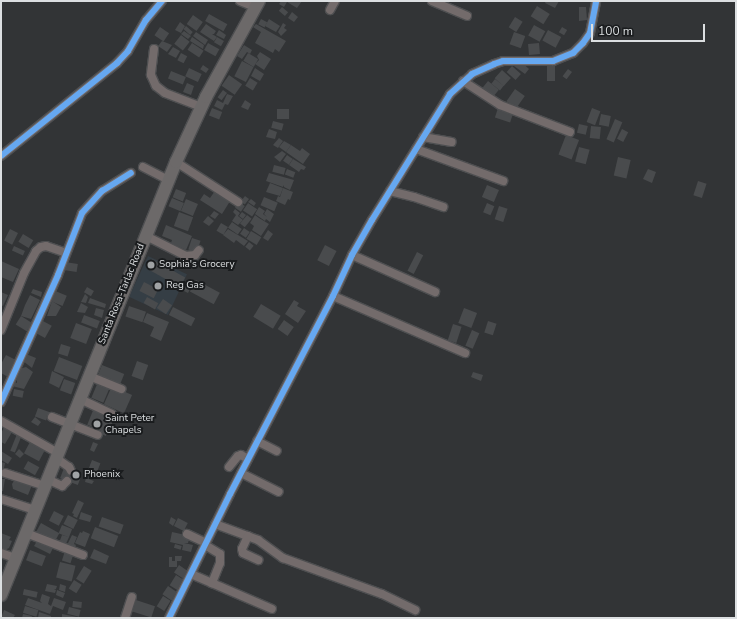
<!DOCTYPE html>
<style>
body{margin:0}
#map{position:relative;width:737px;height:619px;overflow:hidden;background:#323436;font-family:"Nunito Sans",sans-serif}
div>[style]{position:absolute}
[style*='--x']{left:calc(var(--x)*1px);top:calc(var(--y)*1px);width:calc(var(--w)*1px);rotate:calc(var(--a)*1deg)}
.built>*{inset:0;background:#353e45;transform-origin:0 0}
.building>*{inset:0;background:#494b4d;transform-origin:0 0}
.roads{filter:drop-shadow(1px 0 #4e4f51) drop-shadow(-1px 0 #4e4f51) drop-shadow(0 1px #4e4f51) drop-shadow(0 -1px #4e4f51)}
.minor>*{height:8px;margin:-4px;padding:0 4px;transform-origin:4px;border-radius:4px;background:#736b6b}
.highway>*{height:12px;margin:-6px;padding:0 6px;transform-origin:6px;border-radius:6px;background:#6c6969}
.cycleway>*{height:6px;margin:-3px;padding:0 3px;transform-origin:3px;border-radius:3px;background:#66a8f1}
.dots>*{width:11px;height:11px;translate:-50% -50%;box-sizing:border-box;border:2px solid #1a1c1e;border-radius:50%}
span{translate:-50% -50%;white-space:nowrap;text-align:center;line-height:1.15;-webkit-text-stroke:4px #1a1c1e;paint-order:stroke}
.poi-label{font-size:10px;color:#dcdfe1}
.left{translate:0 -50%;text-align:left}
.street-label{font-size:10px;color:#dcdfe1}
.frame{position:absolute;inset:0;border:2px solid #dcdfe1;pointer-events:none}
.scale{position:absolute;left:591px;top:24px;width:114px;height:18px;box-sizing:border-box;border:2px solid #dcdfe1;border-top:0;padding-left:5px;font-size:12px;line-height:14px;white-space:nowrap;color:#dcdfe1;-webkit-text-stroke:3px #1a1c1e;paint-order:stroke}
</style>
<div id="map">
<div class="built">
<div style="left:148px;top:256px;width:43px;height:45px;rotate:25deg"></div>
</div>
<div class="building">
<div style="clip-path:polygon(281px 1px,302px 1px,297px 8px,287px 2px,284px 7px,279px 4px)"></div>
<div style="clip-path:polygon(546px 1px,559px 1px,555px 8px,545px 3px)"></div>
<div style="left:537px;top:6px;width:15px;height:12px;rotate:32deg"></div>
<div style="left:282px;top:7px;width:8px;height:5px;rotate:40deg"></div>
<div style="clip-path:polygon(579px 7px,586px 7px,587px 20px,579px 21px)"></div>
<div style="clip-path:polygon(292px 12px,298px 17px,294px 22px,288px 18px)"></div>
<div style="left:209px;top:14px;width:21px;height:8px;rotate:29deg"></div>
<div style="left:193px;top:15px;width:12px;height:11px;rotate:35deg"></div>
<div style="left:515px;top:17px;width:9px;height:12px;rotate:32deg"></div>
<div style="left:261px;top:19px;width:7px;height:6px;rotate:27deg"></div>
<div style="clip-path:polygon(269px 19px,280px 26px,276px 32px,265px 26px)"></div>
<div style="clip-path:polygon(180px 22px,185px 26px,181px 33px,175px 30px)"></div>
<div style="clip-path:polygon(283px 23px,286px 25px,284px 28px,287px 30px,281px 36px,278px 32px)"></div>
<div style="clip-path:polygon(206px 24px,216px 31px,214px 34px,212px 34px,217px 37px,214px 41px,200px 32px)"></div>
<div style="clip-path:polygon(256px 24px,286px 41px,279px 52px,275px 49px,273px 53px,255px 43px,261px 32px,253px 27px)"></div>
<div style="left:534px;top:25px;width:13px;height:12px;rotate:29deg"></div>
<div style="left:186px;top:26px;width:9px;height:4px;rotate:41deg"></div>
<div style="left:160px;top:27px;width:11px;height:10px;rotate:34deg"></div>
<div style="left:562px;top:27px;width:6px;height:6px;rotate:31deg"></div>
<div style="clip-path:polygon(219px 30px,226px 35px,224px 39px,216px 35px)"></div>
<div style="left:548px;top:30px;width:15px;height:12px;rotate:28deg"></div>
<div style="clip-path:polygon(184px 31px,191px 36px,188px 39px,181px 34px)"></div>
<div style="clip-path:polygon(196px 32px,208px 40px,205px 45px,193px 36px)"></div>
<div style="left:514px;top:32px;width:12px;height:13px;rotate:20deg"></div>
<div style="left:181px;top:35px;width:11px;height:11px;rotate:38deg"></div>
<div style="clip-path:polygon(192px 37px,204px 45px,203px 49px,190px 41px)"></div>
<div style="left:217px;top:37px;width:8px;height:6px;rotate:30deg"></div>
<div style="clip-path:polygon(162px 41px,172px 45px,167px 52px,158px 46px)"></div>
<div style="left:192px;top:43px;width:14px;height:8px;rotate:34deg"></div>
<div style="left:208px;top:43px;width:13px;height:8px;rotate:29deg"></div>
<div style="left:539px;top:43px;width:11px;height:11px;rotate:85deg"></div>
<div style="clip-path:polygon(244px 45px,252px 50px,250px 54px,247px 52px,242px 59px,237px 56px)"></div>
<div style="clip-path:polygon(173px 47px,180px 51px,176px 58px,168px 54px)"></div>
<div style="clip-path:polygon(260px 52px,271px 59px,264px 70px,255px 64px,259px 60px,257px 56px)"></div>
<div style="left:181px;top:53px;width:7px;height:8px;rotate:27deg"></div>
<div style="left:248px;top:53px;width:12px;height:9px;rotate:31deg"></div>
<div style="clip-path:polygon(519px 60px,529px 69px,525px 74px,514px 66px)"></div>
<div style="left:242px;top:61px;width:13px;height:17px;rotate:27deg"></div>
<div style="left:203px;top:65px;width:7px;height:5px;rotate:34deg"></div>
<div style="left:512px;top:66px;width:12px;height:8px;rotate:42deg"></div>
<div style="left:547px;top:66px;width:8px;height:15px"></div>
<div style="left:189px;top:68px;width:14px;height:9px;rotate:25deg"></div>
<div style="clip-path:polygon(255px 68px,264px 74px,260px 81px,251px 76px)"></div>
<div style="left:568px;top:69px;width:5px;height:9px;rotate:37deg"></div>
<div style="left:502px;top:70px;width:12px;height:11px;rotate:42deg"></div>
<div style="left:171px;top:71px;width:16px;height:8px;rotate:22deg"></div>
<div style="left:229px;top:75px;width:16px;height:13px;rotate:35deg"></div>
<div style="left:250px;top:78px;width:9px;height:9px;rotate:32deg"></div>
<div style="left:495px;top:79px;width:11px;height:6px;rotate:38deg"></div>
<div style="left:488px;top:81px;width:14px;height:11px;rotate:39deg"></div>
<div style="clip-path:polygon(187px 83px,194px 86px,191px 95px,183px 92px)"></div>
<div style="left:515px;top:89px;width:12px;height:15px;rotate:35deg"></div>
<div style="left:223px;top:90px;width:5px;height:9px;rotate:37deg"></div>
<div style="clip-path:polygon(227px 94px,233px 96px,228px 105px,225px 104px,222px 110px,214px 106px,217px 100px,223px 103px)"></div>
<div style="clip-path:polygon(245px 100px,251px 104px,248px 110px,241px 107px)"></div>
<div style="left:212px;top:108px;width:11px;height:8px;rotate:22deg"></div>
<div style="left:498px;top:108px;width:16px;height:10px;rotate:18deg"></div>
<div style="left:592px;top:108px;width:9px;height:15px;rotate:21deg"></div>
<div style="left:277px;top:109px;width:12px;height:10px"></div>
<div style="left:601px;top:114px;width:10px;height:11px;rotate:11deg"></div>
<div style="left:615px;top:119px;width:8px;height:22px;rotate:23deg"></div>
<div style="left:273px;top:121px;width:11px;height:7px;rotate:15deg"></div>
<div style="left:579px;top:124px;width:9px;height:9px;rotate:13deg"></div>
<div style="left:591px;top:126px;width:10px;height:12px;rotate:6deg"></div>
<div style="clip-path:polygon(269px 129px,277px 132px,275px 139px,266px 137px)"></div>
<div style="left:622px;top:129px;width:7px;height:11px;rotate:27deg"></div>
<div style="left:566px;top:135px;width:14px;height:21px;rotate:21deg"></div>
<div style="clip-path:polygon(279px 138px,283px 141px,278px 148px,273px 145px)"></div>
<div style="clip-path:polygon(284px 141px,291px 145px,286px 152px,279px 147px)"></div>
<div style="clip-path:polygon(291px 145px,300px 151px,302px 148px,310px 154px,303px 164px,286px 152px)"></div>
<div style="left:579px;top:147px;width:11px;height:15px;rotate:15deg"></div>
<div style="clip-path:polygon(282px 151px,286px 154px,280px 162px,274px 157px)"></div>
<div style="left:287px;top:155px;width:7px;height:7px;rotate:34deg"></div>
<div style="left:618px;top:157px;width:13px;height:19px;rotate:13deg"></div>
<div style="clip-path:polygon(293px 159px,306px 167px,304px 170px,301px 169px,299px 172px,289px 165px)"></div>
<div style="left:274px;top:165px;width:12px;height:7px;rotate:14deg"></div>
<div style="left:287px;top:169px;width:9px;height:6px;rotate:21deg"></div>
<div style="clip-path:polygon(648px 169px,656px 172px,652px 183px,643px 179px)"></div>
<div style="clip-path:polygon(269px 173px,294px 180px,290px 190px,284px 187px,284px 185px,283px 187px,266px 181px)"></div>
<div style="left:698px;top:181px;width:9px;height:15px;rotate:18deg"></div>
<div style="clip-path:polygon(270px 183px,283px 188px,280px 196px,266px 192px)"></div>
<div style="left:487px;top:185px;width:13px;height:13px;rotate:23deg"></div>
<div style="clip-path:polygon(217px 188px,232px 198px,222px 214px,200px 200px,204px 194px,210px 198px)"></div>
<div style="clip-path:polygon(283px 188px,293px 192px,290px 200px,288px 199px,285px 205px,276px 201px,278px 196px,280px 197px)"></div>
<div style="left:176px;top:189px;width:11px;height:9px;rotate:22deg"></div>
<div style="left:245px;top:196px;width:5px;height:7px;rotate:37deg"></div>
<div style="left:264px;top:197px;width:15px;height:9px;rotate:23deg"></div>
<div style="left:172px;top:198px;width:13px;height:9px;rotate:23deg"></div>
<div style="left:186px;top:199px;width:13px;height:13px;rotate:23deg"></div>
<div style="clip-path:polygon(251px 199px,256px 203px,254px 206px,248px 202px)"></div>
<div style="left:239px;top:202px;width:7px;height:7px;rotate:34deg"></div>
<div style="left:248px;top:203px;width:11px;height:9px;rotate:34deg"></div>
<div style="left:487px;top:203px;width:8px;height:10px;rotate:23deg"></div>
<div style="left:499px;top:206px;width:9px;height:14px;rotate:18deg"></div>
<div style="clip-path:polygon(259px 207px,265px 211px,263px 214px,267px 217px,264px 214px,267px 209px,274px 214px,270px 222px,266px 219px,265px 221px,255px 214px)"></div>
<div style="clip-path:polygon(235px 209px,240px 213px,238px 216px,243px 220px,238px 225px,232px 221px,236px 215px,233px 212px)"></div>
<div style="clip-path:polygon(214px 211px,219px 214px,215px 219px,210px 216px)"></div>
<div style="left:179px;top:212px;width:15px;height:15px;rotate:20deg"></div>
<div style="left:242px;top:212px;width:5px;height:5px;rotate:37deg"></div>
<div style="left:247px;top:215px;width:6px;height:11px;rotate:39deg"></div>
<div style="clip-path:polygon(255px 215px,259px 218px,256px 222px,259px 218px,269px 224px,261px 236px,252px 230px,254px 226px,250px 223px)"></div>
<div style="clip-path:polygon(208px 216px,214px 221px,209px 226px,203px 222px)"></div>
<div style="left:232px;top:222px;width:12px;height:7px;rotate:35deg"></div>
<div style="left:221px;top:223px;width:8px;height:9px;rotate:30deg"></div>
<div style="clip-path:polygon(166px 225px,192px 236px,186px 250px,171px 243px,172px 240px,162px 236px)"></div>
<div style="left:244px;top:228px;width:7px;height:7px;rotate:34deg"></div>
<div style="left:10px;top:229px;width:9px;height:13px;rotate:27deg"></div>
<div style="clip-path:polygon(228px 229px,248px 241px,244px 246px,236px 240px,234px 243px,223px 235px)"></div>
<div style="clip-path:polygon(268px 230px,273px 234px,268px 241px,263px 238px)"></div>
<div style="left:251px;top:231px;width:12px;height:9px;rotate:31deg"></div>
<div style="left:23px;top:234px;width:12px;height:9px;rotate:31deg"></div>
<div style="left:192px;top:238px;width:9px;height:12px;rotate:18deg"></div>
<div style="left:249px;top:242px;width:6px;height:6px;rotate:39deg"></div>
<div style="left:325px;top:245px;width:13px;height:17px;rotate:27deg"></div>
<div style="left:14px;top:246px;width:12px;height:5px;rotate:24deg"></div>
<div style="left:417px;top:252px;width:7px;height:21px;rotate:27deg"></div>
<div style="left:152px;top:259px;width:38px;height:11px;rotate:29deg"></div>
<div style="clip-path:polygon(1px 261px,19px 269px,13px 282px,1px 277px)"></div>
<div style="left:65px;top:262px;width:13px;height:8px;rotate:9deg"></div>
<div style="left:196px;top:280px;width:27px;height:13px;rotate:28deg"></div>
<div style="left:144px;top:282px;width:16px;height:10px;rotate:27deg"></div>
<div style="clip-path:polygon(183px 284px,191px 287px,188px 293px,180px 289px)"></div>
<div style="left:87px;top:287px;width:8px;height:6px;rotate:30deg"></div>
<div style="clip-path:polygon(33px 289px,42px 292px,41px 297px,31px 293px)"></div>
<div style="left:53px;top:290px;width:15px;height:11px;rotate:23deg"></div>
<div style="clip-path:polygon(1px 292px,8px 295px,3px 306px,1px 305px)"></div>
<div style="clip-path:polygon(85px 294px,88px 297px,86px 303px,81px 302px)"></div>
<div style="clip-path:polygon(30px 295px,40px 300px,31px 319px,21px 316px,25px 305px,30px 307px,25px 305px)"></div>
<div style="left:147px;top:297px;width:13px;height:7px;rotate:29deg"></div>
<div style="clip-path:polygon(90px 298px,106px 304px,105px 308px,88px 303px)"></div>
<div style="left:163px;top:299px;width:11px;height:11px;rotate:34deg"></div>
<div style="clip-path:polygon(294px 300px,299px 303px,297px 306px,306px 311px,298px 323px,285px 314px)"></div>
<div style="clip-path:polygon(52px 301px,61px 307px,56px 316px,47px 316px)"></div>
<div style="clip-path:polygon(81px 303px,88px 307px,85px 313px,77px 312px)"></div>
<div style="left:261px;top:304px;width:23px;height:15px;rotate:31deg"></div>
<div style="left:129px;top:306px;width:18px;height:11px;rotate:19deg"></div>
<div style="left:173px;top:307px;width:25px;height:9px;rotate:27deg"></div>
<div style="clip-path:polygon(96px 308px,104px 310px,102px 318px,94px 315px)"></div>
<div style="left:464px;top:308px;width:14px;height:16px;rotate:21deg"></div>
<div style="clip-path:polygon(147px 313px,169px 322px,161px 341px,150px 336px,154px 327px,143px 322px)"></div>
<div style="left:84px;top:315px;width:17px;height:8px;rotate:21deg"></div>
<div style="left:21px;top:316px;width:13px;height:10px;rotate:32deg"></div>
<div style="left:284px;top:320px;width:12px;height:11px;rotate:35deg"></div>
<div style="left:43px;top:321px;width:10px;height:14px;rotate:29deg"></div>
<div style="left:488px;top:321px;width:9px;height:12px;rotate:18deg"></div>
<div style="left:76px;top:323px;width:17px;height:16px;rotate:21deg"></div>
<div style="left:453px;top:324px;width:9px;height:17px;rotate:18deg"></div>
<div style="left:472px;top:330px;width:8px;height:17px;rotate:23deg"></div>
<div style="left:61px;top:344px;width:10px;height:10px;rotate:17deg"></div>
<div style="clip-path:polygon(26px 354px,36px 358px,32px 368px,23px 361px)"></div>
<div style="clip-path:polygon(6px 355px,16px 360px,8px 377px,1px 373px,1px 364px)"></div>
<div style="left:59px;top:357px;width:25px;height:15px;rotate:21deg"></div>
<div style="left:137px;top:361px;width:12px;height:16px;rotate:20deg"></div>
<div style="left:102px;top:365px;width:24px;height:13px;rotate:22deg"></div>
<div style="clip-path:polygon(26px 367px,33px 372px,24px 389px,12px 386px,14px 382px,17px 383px,17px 379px,15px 378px,19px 369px)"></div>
<div style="clip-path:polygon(52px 371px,64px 377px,59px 388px,49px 383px)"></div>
<div style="clip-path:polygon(473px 372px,483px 375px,481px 381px,471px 377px)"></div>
<div style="left:64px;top:379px;width:12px;height:12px;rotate:20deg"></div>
<div style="left:98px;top:382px;width:13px;height:17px;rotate:23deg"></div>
<div style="left:112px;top:386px;width:22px;height:20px;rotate:24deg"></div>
<div style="left:14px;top:389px;width:10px;height:7px;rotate:11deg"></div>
<div style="left:38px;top:408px;width:12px;height:9px;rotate:20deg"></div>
<div style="left:94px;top:408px;width:16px;height:18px;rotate:22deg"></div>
<div style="left:109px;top:414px;width:7px;height:21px;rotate:27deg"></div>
<div style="clip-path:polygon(35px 417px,41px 422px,38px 426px,31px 422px)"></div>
<div style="clip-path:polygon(4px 428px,12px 432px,5px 444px,1px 442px,1px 433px)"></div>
<div style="left:17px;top:434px;width:5px;height:18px;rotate:22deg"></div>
<div style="left:31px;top:440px;width:17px;height:15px;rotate:28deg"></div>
<div style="clip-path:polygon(93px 442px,98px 444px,94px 452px,90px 450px)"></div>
<div style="clip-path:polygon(19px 449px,24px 454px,20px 458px,15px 454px)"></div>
<div style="clip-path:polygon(1px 451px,12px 458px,8px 464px,1px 460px)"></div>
<div style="left:92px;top:460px;width:9px;height:15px;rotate:21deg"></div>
<div style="left:28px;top:461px;width:13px;height:9px;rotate:29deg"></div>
<div style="clip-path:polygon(1px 462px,5px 463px,2px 478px,1px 478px)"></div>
<div style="left:64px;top:468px;width:19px;height:11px;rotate:21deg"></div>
<div style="clip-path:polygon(86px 478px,94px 481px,92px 484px,85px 482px)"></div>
<div style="clip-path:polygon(1px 479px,5px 479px,3px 491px,1px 491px)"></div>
<div style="clip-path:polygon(15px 479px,32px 485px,28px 495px,13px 489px,12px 484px)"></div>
<div style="clip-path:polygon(78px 500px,84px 503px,77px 518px,73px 516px,74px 514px,72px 513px)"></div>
<div style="left:54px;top:511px;width:11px;height:11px;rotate:27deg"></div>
<div style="clip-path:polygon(81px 512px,92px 516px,90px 522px,79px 519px)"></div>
<div style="left:68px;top:515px;width:11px;height:10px;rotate:27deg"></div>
<div style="left:102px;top:517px;width:23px;height:10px;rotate:20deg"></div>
<div style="clip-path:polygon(171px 517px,176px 520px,173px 526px,169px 523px)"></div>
<div style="left:178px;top:518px;width:11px;height:9px;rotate:27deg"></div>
<div style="left:41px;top:523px;width:21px;height:10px;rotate:29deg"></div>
<div style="left:62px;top:525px;width:11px;height:9px;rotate:22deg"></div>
<div style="left:95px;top:527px;width:25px;height:12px;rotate:21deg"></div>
<div style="clip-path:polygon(83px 531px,90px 534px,85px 547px,77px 544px,78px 541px,77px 544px,75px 543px,80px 532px,82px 533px)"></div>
<div style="clip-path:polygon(172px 532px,190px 536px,188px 543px,184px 543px,193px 545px,191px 552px,182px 550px,183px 545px,170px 542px)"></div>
<div style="clip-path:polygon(1px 533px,11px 537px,9px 540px,12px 541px,9px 548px,5px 550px,1px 548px)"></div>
<div style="clip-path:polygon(62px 535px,69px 537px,65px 546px,59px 543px)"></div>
<div style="clip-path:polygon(72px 535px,77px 537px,74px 544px,76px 545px,74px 549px,67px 545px)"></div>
<div style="clip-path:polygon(37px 541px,53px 548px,50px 554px,34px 546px)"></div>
<div style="left:175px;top:544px;width:7px;height:4px;rotate:16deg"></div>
<div style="clip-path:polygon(94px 549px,109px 556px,106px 564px,90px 558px)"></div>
<div style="left:30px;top:550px;width:17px;height:11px;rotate:21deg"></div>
<div style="left:65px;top:551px;width:9px;height:10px;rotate:18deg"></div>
<div style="clip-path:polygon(175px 556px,182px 556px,181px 561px,177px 561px,177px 567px,169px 567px,169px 557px,172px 557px,172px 561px,175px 561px)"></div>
<div style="left:60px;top:562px;width:16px;height:16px;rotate:14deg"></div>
<div style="left:179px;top:565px;width:11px;height:9px;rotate:34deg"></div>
<div style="left:84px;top:566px;width:9px;height:15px;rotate:32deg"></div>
<div style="left:176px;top:575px;width:9px;height:12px;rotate:32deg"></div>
<div style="left:74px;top:580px;width:9px;height:10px;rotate:32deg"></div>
<div style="clip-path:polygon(47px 584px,57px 586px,56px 589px,54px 589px,56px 590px,55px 593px,45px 591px)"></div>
<div style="clip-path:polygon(60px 584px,66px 586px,65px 592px,59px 590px)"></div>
<div style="left:168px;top:586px;width:11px;height:10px;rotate:34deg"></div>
<div style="left:24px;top:589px;width:14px;height:6px;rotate:12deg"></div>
<div style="clip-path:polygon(57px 590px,65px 593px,63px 598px,56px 595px)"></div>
<div style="clip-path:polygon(42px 594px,50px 597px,48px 604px,51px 606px,54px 598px,66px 602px,63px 610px,53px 606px,50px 614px,25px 605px,28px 598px,42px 603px,40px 601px)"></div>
<div style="left:163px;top:596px;width:9px;height:12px;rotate:32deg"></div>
<div style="left:136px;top:600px;width:20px;height:12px;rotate:18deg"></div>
<div style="left:73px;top:601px;width:9px;height:6px;rotate:6deg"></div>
<div style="left:25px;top:606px;width:14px;height:7px;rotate:17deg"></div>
<div style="left:69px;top:607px;width:12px;height:7px;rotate:14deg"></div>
<div style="clip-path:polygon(4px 610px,15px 615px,13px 618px,1px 618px)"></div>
<div style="clip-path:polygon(39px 612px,51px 616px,51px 618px,38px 618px)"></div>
<div style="clip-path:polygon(23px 614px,32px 616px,31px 618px,22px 618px)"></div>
<div style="clip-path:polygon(62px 614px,77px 617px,77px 618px,62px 618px)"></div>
</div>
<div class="roads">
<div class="minor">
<div style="--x:240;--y:1;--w:16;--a:22"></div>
<div style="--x:432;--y:1;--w:38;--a:23"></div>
<div style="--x:330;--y:10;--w:10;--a:-61"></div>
<div style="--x:154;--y:49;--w:26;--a:97"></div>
<div style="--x:151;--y:75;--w:12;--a:66"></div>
<div style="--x:156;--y:86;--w:11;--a:38"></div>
<div style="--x:165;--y:93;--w:39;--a:21"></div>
<div style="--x:463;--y:81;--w:44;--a:33"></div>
<div style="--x:500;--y:105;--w:75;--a:21.1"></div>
<div style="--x:423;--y:137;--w:29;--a:10"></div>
<div style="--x:416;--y:149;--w:93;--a:20.2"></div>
<div style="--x:1;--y:156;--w:149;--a:-38.7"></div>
<div style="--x:117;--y:63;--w:16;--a:-47"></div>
<div style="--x:128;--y:51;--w:36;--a:-60"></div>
<div style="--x:146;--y:20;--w:25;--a:-50"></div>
<div style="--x:176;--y:162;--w:74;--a:32.8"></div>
<div style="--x:143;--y:167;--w:28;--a:27"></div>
<div style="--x:390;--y:191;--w:25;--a:14"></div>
<div style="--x:414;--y:197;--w:31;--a:19"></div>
<div style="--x:146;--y:236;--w:45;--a:26.6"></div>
<div style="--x:186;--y:256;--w:9;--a:-6"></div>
<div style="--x:195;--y:255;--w:6;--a:-51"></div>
<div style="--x:352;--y:255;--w:91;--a:24"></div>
<div style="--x:333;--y:296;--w:144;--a:23.4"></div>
<div style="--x:1;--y:330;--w:61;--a:-68"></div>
<div style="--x:24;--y:273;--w:25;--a:-61"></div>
<div style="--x:36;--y:251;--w:6;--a:-39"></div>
<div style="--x:41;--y:247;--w:5;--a:-11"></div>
<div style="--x:46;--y:246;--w:21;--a:19"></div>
<div style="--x:89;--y:376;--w:35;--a:22"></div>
<div style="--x:80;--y:399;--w:35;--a:25"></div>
<div style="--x:1;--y:402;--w:139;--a:-65.8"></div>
<div style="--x:58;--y:275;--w:66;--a:-68.8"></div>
<div style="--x:82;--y:213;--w:30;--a:-48"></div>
<div style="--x:102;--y:191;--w:34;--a:-32"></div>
<div style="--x:52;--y:417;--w:49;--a:21.4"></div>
<div style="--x:1;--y:421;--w:65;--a:29.3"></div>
<div style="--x:257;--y:441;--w:22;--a:27"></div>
<div style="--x:56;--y:458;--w:16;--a:35"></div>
<div style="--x:69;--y:467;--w:4;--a:63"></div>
<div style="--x:229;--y:467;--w:14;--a:-51"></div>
<div style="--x:238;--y:456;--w:3;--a:-18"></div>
<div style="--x:241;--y:455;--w:8;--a:30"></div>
<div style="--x:5;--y:473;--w:42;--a:18"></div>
<div style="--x:241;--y:473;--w:42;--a:26.6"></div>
<div style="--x:47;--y:479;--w:17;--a:25"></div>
<div style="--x:62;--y:486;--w:7;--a:-45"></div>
<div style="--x:1;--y:499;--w:36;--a:18"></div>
<div style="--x:215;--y:524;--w:46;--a:20.4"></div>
<div style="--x:258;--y:540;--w:31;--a:36"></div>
<div style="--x:283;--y:558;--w:105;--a:20"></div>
<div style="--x:382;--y:594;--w:37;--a:26"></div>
<div style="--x:26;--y:533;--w:61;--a:21.1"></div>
<div style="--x:187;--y:534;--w:21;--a:25"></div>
<div style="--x:248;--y:536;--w:14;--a:115"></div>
<div style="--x:242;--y:549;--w:4;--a:76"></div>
<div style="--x:243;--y:553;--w:17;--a:25"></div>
<div style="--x:205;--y:545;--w:17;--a:31"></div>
<div style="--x:220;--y:554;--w:9;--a:90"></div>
<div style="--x:220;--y:563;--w:22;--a:112"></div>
<div style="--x:1;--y:553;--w:15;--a:20"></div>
<div style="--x:191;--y:574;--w:88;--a:23.4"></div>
<div style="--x:125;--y:618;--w:22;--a:-72"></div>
<div style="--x:169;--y:618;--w:138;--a:-63.8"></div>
<div style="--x:230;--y:494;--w:223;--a:-62.5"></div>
<div style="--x:333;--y:296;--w:45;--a:-65.1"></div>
<div style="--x:352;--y:255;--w:40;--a:-60.3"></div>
<div style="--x:372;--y:220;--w:148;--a:-58.2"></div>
<div style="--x:450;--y:94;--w:30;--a:-42"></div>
<div style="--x:472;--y:74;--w:24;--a:-24"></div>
<div style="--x:494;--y:64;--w:9;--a:-18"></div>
<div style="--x:503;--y:61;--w:50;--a:0"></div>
<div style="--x:553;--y:61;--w:22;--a:-22"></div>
<div style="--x:573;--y:53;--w:14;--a:-45"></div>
<div style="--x:583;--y:43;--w:12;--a:-55"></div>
<div style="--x:590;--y:33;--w:33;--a:-79"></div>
</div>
<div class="highway">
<div style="--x:1;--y:595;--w:467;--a:-68"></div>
<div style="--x:176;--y:162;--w:72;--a:-65.2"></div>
<div style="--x:206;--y:97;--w:110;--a:-61.1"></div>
</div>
</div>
<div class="cycleway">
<div style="--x:1;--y:156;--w:149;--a:-38.7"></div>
<div style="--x:117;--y:63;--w:16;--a:-47"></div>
<div style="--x:128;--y:51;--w:36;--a:-60"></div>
<div style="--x:146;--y:20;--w:25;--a:-50"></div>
<div style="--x:1;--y:402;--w:139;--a:-65.8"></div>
<div style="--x:58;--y:275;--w:66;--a:-68.8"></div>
<div style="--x:82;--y:213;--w:30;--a:-48"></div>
<div style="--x:102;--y:191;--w:34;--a:-32"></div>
<div style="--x:169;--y:618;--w:138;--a:-63.8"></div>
<div style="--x:230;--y:494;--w:223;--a:-62.5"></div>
<div style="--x:333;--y:296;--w:45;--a:-65.1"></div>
<div style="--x:352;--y:255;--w:40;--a:-60.3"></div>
<div style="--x:372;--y:220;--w:148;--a:-58.2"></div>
<div style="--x:450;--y:94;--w:30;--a:-42"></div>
<div style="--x:472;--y:74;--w:24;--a:-24"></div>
<div style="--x:494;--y:64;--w:9;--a:-18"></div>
<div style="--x:503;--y:61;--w:50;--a:0"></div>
<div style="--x:553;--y:61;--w:22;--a:-22"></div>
<div style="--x:573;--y:53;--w:14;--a:-45"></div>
<div style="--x:583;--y:43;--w:12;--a:-55"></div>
<div style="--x:590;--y:33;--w:33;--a:-79"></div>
</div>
<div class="dots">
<div style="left:151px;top:265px;background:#a0a3a5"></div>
<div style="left:158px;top:286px;background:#a0a3a5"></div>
<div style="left:97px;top:424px;background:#a0a3a5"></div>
<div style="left:76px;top:475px;background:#a0a3a5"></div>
</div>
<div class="poi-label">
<span class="left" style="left:159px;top:265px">Sophia's Grocery</span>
<span class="left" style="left:166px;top:286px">Reg Gas</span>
<span class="left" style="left:105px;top:424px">Saint Peter<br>Chapels</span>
<span class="left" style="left:84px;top:475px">Phoenix</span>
</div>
<div class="street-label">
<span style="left:122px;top:294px;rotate:-68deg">Santa Rosa-Tarlac Road</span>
</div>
<div class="frame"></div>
<div class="scale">100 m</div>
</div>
